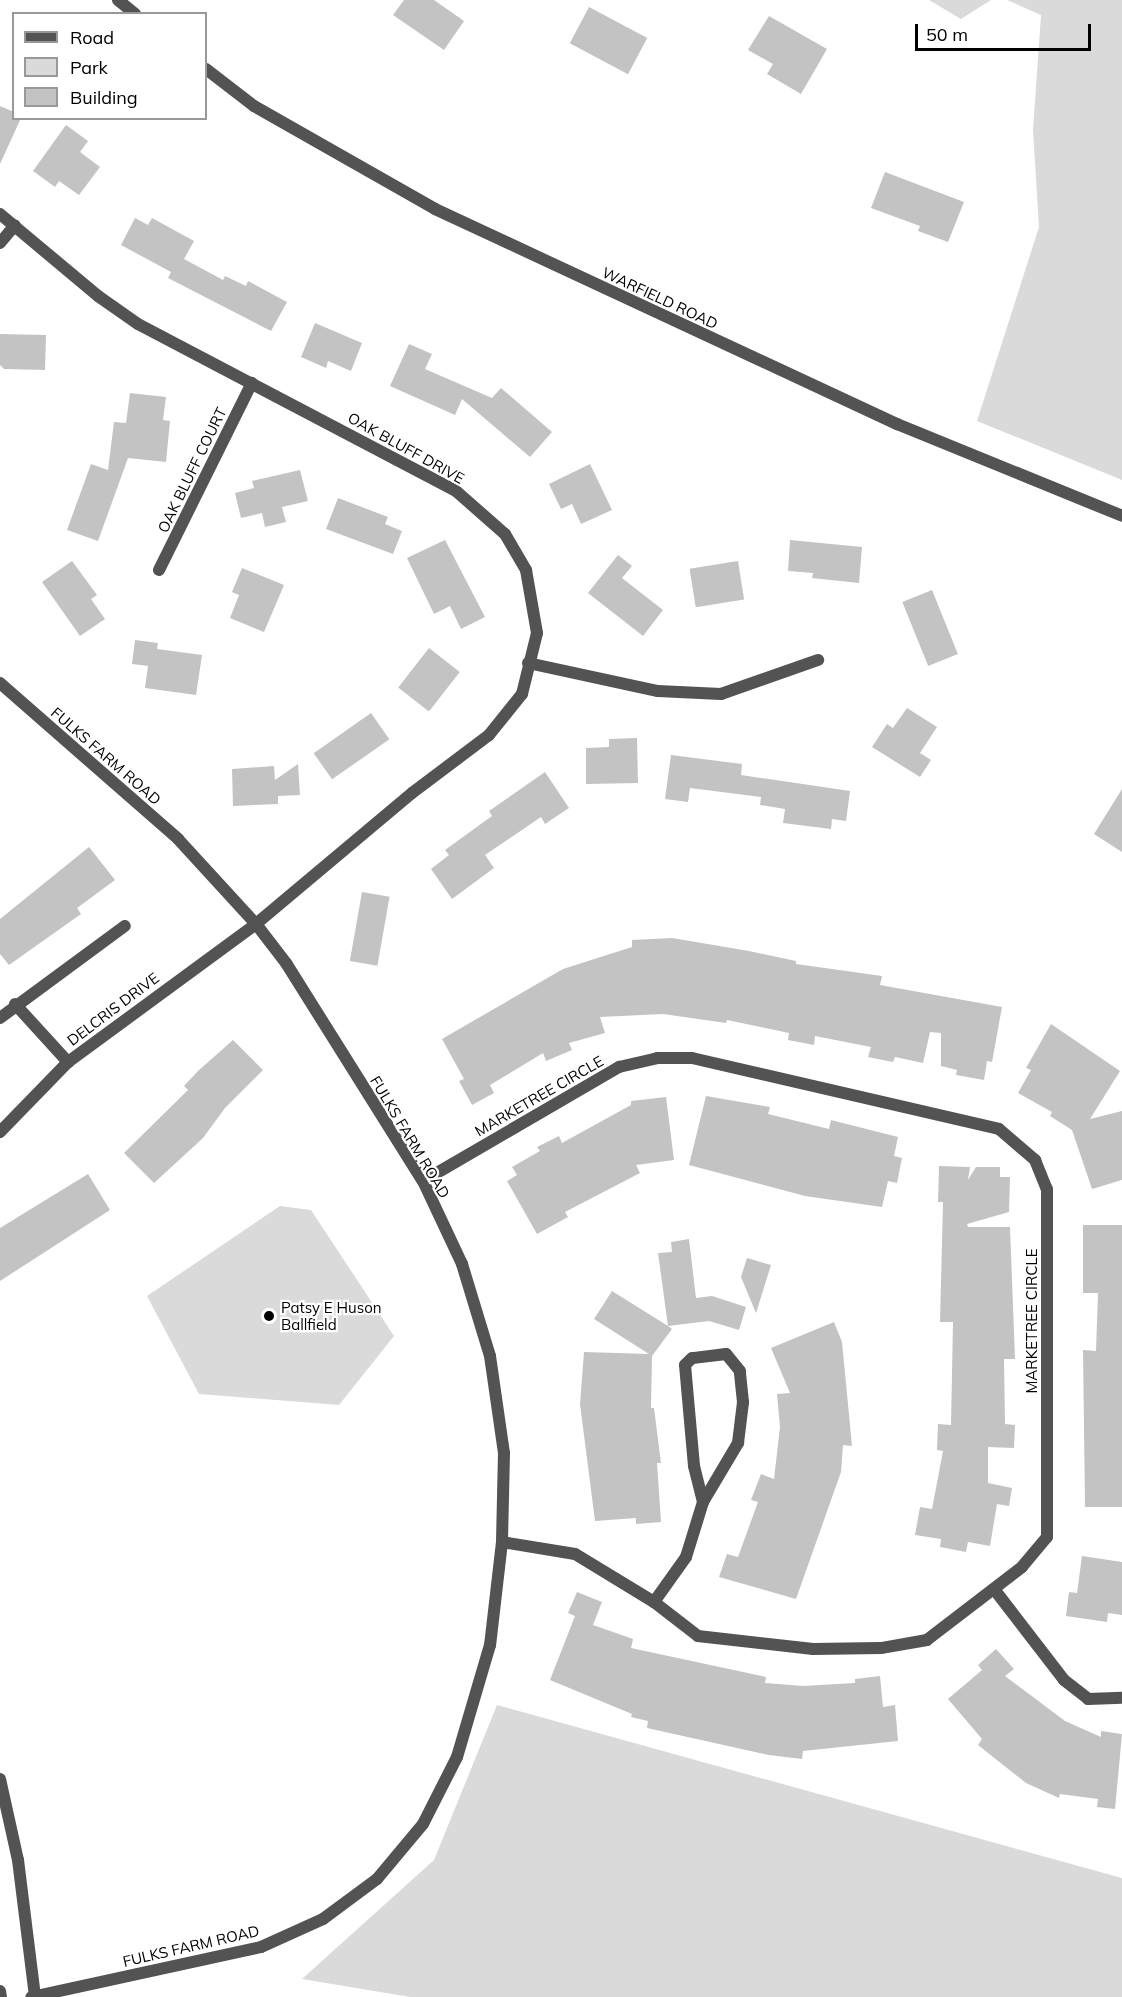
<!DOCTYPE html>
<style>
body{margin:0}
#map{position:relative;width:1122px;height:1997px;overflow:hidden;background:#fff;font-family:Mulish,sans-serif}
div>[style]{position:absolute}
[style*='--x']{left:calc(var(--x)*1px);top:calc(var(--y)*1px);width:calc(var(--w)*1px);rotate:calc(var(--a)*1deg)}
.green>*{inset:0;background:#dadada}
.building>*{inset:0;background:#c3c3c3;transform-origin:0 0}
.minor>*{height:12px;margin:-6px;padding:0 6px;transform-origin:6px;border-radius:6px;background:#535353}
.tertiary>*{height:12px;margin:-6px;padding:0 6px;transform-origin:6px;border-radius:6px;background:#535353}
.dots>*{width:16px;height:16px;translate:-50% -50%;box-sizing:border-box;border:3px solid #fff;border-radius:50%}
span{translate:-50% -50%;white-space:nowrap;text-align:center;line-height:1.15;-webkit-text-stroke:4.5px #fff;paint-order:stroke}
.street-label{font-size:15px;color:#000}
.poi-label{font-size:15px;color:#000}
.left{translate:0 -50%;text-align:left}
.legend{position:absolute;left:12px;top:12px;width:195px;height:108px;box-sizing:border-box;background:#fff;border:2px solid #999;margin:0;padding:8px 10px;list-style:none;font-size:18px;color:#000}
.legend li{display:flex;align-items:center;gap:12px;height:30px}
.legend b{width:30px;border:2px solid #999}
.scale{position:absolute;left:915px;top:24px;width:176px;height:27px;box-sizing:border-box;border:3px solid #000;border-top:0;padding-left:8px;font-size:18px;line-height:21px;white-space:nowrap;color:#000;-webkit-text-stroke:4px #fff;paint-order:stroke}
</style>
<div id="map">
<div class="green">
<div style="clip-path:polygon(929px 0,991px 0,961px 19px)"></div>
<div style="clip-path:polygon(1007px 0,1122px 0,1122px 480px,977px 421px,1039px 227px,1033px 130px,1041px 15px)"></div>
<div style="clip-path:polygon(280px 1206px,311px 1210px,394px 1336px,339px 1405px,199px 1394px,147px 1296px)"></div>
<div style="clip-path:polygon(497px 1705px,1122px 1878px,1122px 1997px,410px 1997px,302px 1979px,434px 1860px)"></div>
</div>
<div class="building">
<div style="clip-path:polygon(404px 0,434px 0,464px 21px,444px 50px,393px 15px)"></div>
<div style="left:589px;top:7px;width:66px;height:41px;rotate:28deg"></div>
<div style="clip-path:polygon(769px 16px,827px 49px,801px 94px,767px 74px,773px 64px,748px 50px)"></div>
<div style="clip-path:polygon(0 106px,14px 112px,14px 118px,21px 118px,0 164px)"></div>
<div style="clip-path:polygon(66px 125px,88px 141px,80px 152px,100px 167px,79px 195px,59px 181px,55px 187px,33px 171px)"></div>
<div style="clip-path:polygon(885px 172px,964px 202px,948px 242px,918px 231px,920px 226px,871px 208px)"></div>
<div style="clip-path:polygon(135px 218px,148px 225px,152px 218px,194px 241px,184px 259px,223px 280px,225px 276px,246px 286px,248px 281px,287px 302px,271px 331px,168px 278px,171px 272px,121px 245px)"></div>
<div style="clip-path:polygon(315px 323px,362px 343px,351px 371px,328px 361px,326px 368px,301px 357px)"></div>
<div style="clip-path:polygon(0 334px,46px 335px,45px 370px,4px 369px,0 365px)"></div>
<div style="clip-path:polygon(409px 344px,432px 354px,425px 369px,492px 398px,501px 388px,552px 432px,530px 457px,462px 399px,455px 415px,390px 386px)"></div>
<div style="clip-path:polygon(130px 393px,166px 397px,163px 420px,170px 421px,166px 462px,128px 458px,98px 541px,67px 530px,91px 464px,108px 470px,114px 422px,126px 423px)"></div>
<div style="clip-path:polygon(590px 464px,612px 510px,581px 524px,572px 504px,561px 509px,549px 484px)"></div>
<div style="clip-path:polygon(300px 470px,308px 501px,282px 507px,286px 522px,265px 527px,262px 513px,241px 518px,235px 493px,254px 488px,252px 481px)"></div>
<div style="clip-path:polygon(338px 498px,388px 517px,385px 524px,402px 531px,393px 554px,326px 529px)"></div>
<div style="clip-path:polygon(445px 540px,485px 617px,461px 629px,450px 606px,434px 614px,407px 558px)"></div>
<div style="clip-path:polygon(790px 540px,862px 547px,859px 583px,812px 578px,813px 573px,788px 571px)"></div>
<div style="clip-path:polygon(618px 555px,632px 566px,622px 578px,663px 610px,643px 636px,588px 593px)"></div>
<div style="clip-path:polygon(72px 561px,97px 595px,91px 599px,105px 619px,80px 636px,42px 582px)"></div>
<div style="left:738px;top:561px;width:39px;height:49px;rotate:81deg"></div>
<div style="clip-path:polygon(242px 568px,284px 585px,264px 632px,230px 618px,239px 595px,232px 592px)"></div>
<div style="left:932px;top:590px;width:69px;height:32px;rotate:68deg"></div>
<div style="clip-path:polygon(135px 640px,158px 643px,157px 649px,202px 655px,196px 695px,145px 688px,148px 666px,132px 664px)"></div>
<div style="left:429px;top:648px;width:39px;height:50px;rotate:38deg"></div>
<div style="clip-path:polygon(907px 708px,937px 727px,920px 753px,931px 760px,920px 777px,872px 747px,887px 724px,893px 728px)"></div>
<div style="left:371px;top:713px;width:32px;height:70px;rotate:55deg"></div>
<div style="clip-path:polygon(637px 738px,638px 783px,586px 784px,586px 748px,609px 747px,609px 739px)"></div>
<div style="clip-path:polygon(671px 755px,742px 764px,741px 775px,850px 791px,846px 821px,832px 819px,831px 829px,783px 823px,785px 809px,760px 805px,761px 797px,690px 788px,688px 802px,665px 799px)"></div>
<div style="clip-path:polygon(298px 764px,300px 795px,278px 796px,278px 804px,233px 806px,232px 769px,274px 766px,275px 780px)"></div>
<div style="clip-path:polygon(545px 772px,569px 808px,545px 824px,541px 817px,485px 855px,494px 868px,452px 899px,431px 869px,449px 855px,445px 850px,492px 816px,489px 811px)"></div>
<div style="clip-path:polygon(1122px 789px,1122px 852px,1094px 834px)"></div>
<div style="clip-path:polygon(89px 847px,115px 880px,77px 908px,81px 914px,9px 965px,0 954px,0 919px)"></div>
<div style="left:362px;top:892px;width:28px;height:70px;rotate:10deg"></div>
<div style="clip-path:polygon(672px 938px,749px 951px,796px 961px,796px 964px,882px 976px,880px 985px,1002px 1007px,992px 1062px,987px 1061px,984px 1080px,956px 1075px,957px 1070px,941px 1066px,941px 1033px,930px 1032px,923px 1063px,895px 1057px,893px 1062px,868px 1057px,871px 1047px,815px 1036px,814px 1045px,788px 1040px,789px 1033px,727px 1020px,726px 1023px,663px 1014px,600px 1017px,605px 1033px,569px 1043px,572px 1050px,546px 1061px,543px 1053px,490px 1085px,494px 1093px,472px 1105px,459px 1081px,464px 1079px,442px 1039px,563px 969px,632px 947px,632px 940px)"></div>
<div style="clip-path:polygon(1051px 1024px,1120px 1071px,1090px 1119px,1122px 1111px,1122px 1180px,1092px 1189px,1072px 1130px,1050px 1116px,1052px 1112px,1018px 1093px,1031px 1070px,1026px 1068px)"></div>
<div style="clip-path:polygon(233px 1040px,263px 1070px,225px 1108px,203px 1138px,154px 1183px,124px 1153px,188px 1090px,184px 1086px,198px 1071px)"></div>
<div style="clip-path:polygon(706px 1096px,770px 1107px,768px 1114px,829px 1129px,831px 1120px,898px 1137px,894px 1156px,902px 1158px,897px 1183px,888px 1181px,882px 1207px,805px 1196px,689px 1165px)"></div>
<div style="clip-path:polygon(666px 1097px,674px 1160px,636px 1165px,640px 1173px,565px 1212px,568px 1217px,537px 1234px,507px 1181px,517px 1175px,512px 1167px,540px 1151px,537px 1147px,559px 1136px,562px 1143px,631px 1105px,631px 1101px)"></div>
<div style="clip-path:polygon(939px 1166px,970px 1167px,968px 1180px,976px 1167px,1000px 1167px,1000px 1177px,1010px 1177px,1009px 1212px,967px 1224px,968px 1227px,1010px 1227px,1015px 1359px,1004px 1359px,1005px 1424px,1015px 1425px,1014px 1448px,988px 1447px,988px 1483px,1012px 1488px,1009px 1506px,997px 1504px,990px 1546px,968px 1542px,966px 1552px,940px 1547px,941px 1539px,915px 1535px,920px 1507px,932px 1509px,943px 1451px,937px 1450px,938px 1424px,951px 1425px,953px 1322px,940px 1322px,943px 1202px,938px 1202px)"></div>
<div style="clip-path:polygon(88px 1174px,110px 1210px,0 1281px,0 1228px)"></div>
<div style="clip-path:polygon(1083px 1225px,1122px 1225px,1122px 1507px,1085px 1507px,1083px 1350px,1096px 1351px,1098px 1293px,1083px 1293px)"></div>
<div style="clip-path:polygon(689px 1239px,696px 1298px,712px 1296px,746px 1307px,739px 1330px,709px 1321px,668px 1326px,672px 1329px,652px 1356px,651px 1408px,654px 1408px,661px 1463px,657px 1463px,661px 1522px,636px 1524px,636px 1518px,595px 1521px,580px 1404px,584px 1352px,649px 1354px,594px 1319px,612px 1291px,668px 1326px,658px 1253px,672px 1252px,671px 1242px)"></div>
<div style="clip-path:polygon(747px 1258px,771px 1265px,756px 1313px,741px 1277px)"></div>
<div style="clip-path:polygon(834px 1322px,842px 1342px,852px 1446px,843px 1445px,841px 1472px,796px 1599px,719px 1577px,727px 1554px,738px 1557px,758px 1502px,751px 1500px,761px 1474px,774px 1479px,780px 1427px,777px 1394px,790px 1393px,771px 1348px)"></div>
<div style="clip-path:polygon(1082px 1556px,1122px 1562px,1122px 1615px,1108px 1613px,1107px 1622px,1066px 1616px,1069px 1592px,1077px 1593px)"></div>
<div style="clip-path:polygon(577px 1592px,602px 1602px,593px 1625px,633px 1639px,631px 1648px,766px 1677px,765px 1683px,803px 1686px,855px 1683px,855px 1679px,880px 1676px,883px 1707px,895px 1705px,898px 1741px,803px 1751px,802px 1759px,769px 1755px,647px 1728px,648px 1721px,631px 1717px,632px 1714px,550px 1680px,575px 1616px,568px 1613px)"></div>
<div style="clip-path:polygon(996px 1649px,1014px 1669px,1005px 1676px,1065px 1721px,1101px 1737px,1101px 1731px,1122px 1734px,1115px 1809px,1097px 1807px,1098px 1799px,1060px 1794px,1059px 1798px,1026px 1783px,978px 1745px,982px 1739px,948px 1699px,982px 1670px,978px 1665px)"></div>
</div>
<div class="minor">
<div style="--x:0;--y:214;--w:128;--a:39.9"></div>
<div style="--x:98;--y:296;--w:49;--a:35"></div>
<div style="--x:138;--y:324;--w:359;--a:27.7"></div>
<div style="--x:456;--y:491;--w:65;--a:41.3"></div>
<div style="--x:505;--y:534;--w:42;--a:59.7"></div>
<div style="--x:526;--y:570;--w:64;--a:80.1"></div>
<div style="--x:537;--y:633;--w:63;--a:103.8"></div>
<div style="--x:522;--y:694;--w:53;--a:128.8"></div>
<div style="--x:489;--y:735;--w:96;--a:143"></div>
<div style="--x:412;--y:793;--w:204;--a:140"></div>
<div style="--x:256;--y:924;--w:233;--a:143.7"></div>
<div style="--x:68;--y:1062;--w:98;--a:134.2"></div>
<div style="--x:0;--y:243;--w:23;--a:-50"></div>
<div style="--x:159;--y:570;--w:209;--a:-63.6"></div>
<div style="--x:528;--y:663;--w:133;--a:12.2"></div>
<div style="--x:658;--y:691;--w:63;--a:2.7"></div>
<div style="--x:721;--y:694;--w:103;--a:-19.3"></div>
<div style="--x:0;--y:683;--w:237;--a:41.2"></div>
<div style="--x:178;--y:839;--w:115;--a:47.5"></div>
<div style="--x:256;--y:924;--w:49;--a:52.4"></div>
<div style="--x:286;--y:963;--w:257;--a:57.9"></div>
<div style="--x:423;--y:1181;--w:92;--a:64.8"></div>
<div style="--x:462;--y:1264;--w:96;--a:73.1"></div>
<div style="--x:490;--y:1356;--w:98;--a:81.8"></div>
<div style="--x:504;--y:1453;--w:89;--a:91.3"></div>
<div style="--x:502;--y:1542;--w:104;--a:96.6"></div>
<div style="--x:490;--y:1645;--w:117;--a:106.4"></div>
<div style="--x:457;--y:1757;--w:75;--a:116.9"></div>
<div style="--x:423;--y:1824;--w:72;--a:129.9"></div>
<div style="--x:377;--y:1879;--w:67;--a:143.5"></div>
<div style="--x:323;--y:1919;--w:68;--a:155.7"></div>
<div style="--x:261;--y:1947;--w:235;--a:167.7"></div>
<div style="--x:15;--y:1004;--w:79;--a:47.6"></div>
<div style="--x:0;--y:1018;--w:155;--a:-36.4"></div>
<div style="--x:423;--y:1181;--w:227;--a:-30.2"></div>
<div style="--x:619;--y:1067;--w:39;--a:-13"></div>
<div style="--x:657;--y:1058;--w:35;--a:0"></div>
<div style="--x:692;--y:1058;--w:315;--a:13"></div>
<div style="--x:999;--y:1129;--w:48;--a:40.7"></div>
<div style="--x:1035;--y:1160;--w:31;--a:68"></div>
<div style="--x:1047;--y:1189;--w:348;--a:90"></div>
<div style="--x:1047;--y:1537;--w:39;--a:130"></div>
<div style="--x:1022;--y:1567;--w:120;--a:142.5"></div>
<div style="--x:927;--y:1640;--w:47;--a:170.1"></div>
<div style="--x:881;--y:1648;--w:68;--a:179.2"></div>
<div style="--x:813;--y:1649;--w:116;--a:-173.6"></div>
<div style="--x:698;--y:1636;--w:56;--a:-142.3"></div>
<div style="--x:654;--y:1602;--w:92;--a:-148.7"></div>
<div style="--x:575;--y:1554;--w:74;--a:-170.7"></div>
<div style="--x:994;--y:1589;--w:115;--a:52.4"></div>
<div style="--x:1064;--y:1680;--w:31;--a:38"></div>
<div style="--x:1088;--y:1699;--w:34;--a:-2"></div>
<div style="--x:654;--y:1602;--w:55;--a:-54.6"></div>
<div style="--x:686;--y:1557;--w:58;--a:-72.8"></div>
<div style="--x:703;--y:1502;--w:69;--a:-59.3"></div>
<div style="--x:738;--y:1443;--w:41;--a:-83"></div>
<div style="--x:743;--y:1402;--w:31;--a:-96"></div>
<div style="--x:740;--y:1371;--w:22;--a:-129"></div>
<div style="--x:726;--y:1354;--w:34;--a:173"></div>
<div style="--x:692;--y:1358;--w:10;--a:135"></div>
<div style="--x:685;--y:1365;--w:101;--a:84.9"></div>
<div style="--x:694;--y:1466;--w:37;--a:76"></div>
</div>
<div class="tertiary">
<div style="--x:118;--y:0;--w:22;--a:39"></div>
<div style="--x:206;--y:69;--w:61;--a:37.6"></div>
<div style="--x:254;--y:106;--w:208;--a:29.6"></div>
<div style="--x:435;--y:209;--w:510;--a:24.96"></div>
<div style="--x:897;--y:424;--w:243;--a:22.2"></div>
<div style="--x:0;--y:1779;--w:83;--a:77.5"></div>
<div style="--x:18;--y:1860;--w:138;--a:82.9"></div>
<div style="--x:0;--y:1991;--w:6;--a:81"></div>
</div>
<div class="dots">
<div style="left:269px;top:1316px;background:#000"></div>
</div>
<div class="street-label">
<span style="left:660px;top:298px;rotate:25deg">WARFIELD ROAD</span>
<span style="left:406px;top:448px;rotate:29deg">OAK BLUFF DRIVE</span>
<span style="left:192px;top:470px;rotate:-64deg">OAK BLUFF COURT</span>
<span style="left:106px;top:756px;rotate:41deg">FULKS FARM ROAD</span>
<span style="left:113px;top:1009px;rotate:-37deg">DELCRIS DRIVE</span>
<span style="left:539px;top:1096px;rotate:-30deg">MARKETREE CIRCLE</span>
<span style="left:410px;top:1137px;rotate:59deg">FULKS FARM ROAD</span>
<span style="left:1032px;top:1321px;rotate:-90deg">MARKETREE CIRCLE</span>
<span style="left:191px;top:1946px;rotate:-13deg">FULKS FARM ROAD</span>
</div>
<div class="poi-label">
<span class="left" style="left:281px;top:1316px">Patsy E Huson<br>Ballfield</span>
</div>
<ul class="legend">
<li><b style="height:8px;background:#535353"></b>Road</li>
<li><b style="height:16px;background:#dadada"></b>Park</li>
<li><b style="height:16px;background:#c3c3c3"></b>Building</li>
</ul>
<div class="scale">50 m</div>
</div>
